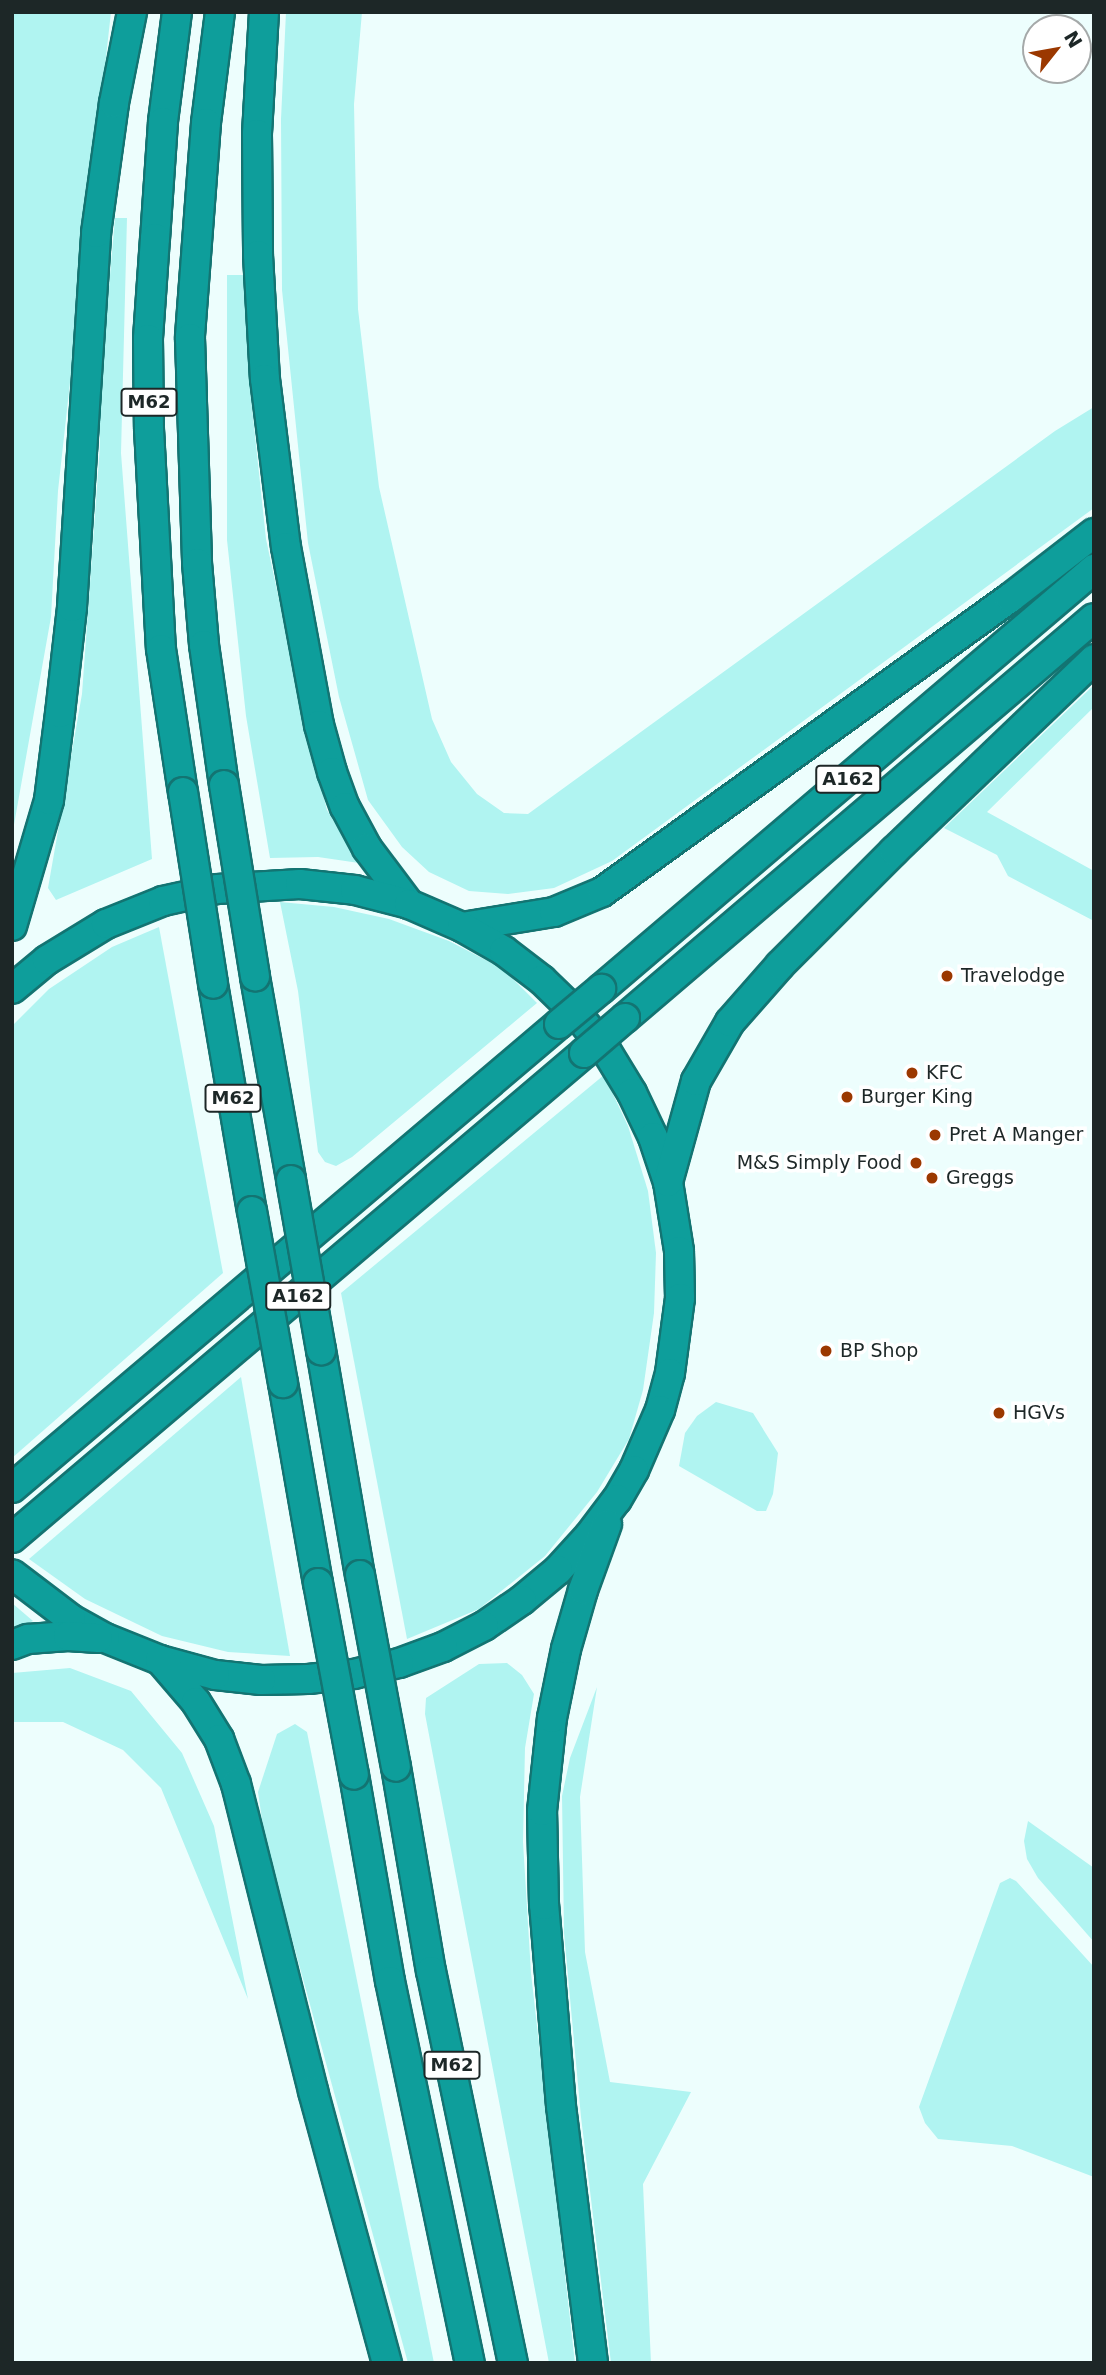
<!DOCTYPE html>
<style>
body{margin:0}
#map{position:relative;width:1106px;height:2375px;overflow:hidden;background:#edfefd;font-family:"DejaVu Sans",sans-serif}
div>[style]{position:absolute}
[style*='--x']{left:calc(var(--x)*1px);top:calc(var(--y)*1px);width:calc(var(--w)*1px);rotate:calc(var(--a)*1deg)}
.green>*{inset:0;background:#b0f4f1}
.roads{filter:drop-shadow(2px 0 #137472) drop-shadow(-2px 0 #137472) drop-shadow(0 2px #137472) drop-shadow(0 -2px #137472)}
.highway>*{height:28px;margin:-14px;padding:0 14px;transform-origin:14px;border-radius:14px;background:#0e9e9b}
.bridges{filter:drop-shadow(2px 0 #137472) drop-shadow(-2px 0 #137472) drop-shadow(0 2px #137472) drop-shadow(0 -2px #137472)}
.highway-bridge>*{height:28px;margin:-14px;padding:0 14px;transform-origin:14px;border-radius:14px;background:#0e9e9b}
.dots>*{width:19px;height:19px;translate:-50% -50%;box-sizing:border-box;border:4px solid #fff;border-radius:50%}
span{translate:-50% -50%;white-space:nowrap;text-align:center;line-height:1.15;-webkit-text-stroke:7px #fff;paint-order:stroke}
.shield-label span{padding:2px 5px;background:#fff;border:2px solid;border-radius:5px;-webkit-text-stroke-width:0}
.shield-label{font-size:18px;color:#1d2727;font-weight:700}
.poi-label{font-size:19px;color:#1d2727}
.left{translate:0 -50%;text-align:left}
.right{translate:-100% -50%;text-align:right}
.frame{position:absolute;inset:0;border:14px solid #1d2727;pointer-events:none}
.north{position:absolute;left:1022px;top:14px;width:70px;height:70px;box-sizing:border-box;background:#fff;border:2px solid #a5a9a9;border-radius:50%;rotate:59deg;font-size:19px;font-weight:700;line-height:28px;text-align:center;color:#1d2727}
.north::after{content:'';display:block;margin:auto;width:24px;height:32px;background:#9b3800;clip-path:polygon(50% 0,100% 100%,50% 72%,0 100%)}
</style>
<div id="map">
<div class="green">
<div style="clip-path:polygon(12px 12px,111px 12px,58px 491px,51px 617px,12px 836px)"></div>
<div style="clip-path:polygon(286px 12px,362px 12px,354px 104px,358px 309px,379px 487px,432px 719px,451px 762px,477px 794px,504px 813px,528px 814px,1055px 431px,1094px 407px,1094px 508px,612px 861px,554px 888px,508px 894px,469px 891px,429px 872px,402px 847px,368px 800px,339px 697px,308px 543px,282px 290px,281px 119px)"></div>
<div style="clip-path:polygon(115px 218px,127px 218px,121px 453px,152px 859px,56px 900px,48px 888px,82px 694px,100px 445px,99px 401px)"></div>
<div style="clip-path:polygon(227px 275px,246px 275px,252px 407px,266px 539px,309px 740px,327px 810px,359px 863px,318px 857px,270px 858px,246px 716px,227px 540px)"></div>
<div style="clip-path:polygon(1094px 685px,1094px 707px,987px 812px,1094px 871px,1094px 921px,1008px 876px,997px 855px,944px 828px)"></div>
<div style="clip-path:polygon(280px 902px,334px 907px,389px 919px,449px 941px,503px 969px,537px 1003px,352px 1157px,336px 1166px,325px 1162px,318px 1152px,298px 991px)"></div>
<div style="clip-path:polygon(159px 927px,223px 1273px,12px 1458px,12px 1026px,49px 989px,112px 947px)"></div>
<div style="clip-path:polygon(604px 1075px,628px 1126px,648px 1191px,656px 1253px,654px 1313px,643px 1390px,629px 1439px,597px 1492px,545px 1556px,479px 1609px,407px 1639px,341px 1293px)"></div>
<div style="clip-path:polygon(241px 1377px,290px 1656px,228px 1652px,162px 1636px,85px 1599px,29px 1559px)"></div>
<div style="clip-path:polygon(716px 1402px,753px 1413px,778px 1453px,773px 1494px,766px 1511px,757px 1511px,679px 1466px,685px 1433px,697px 1416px)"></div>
<div style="clip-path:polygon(12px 1603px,33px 1621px,12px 1631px)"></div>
<div style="clip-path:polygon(507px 1663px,522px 1675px,534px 1694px,525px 1748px,523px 1842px,531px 1973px,575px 2363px,549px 2363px,425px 1714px,426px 1698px,479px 1664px)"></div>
<div style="clip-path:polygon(70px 1668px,131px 1691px,182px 1753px,214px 1826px,248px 1999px,161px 1788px,123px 1750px,63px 1722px,12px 1722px,12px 1673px)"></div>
<div style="clip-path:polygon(597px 1687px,580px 1797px,585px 1952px,610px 2082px,691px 2092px,643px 2184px,651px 2363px,611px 2363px,581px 2117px,564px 1933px,562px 1796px,570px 1758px)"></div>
<div style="clip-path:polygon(295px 1724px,307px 1732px,434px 2363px,408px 2363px,265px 1840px,258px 1792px,277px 1734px)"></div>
<div style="clip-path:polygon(1028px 1821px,1094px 1868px,1094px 1942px,1038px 1878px,1027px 1859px,1024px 1841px)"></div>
<div style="clip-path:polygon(1010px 1878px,1016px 1881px,1094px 1967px,1094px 2177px,1012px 2146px,938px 2139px,925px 2123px,919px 2107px,1000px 1883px)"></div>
</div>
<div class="roads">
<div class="highway">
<div style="--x:177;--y:12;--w:111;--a:97.3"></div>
<div style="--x:163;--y:122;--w:116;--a:93.9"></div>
<div style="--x:155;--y:238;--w:101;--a:94"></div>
<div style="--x:148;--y:339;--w:90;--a:89.4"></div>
<div style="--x:149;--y:429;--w:220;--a:86.9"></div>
<div style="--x:161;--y:649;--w:145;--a:81.3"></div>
<div style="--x:220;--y:12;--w:112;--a:97.2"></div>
<div style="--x:206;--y:123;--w:216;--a:94.3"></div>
<div style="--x:190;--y:338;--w:225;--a:88.2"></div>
<div style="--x:197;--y:563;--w:82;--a:85.1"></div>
<div style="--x:204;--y:645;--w:141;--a:81.9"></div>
<div style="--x:264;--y:12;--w:122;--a:93.3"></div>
<div style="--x:257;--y:134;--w:121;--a:89.5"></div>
<div style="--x:258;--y:255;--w:124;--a:86.8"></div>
<div style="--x:265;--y:379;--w:169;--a:82.9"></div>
<div style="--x:286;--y:547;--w:181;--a:79.5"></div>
<div style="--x:319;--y:725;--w:49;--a:74.5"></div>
<div style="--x:332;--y:772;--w:37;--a:70"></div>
<div style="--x:345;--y:807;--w:47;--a:61.8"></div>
<div style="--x:367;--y:848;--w:70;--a:53.1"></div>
<div style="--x:12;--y:926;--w:131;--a:-73.6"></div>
<div style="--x:49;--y:800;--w:88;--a:-82.8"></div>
<div style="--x:60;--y:713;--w:107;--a:-83.5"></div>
<div style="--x:72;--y:607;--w:375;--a:-86.3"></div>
<div style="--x:96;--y:233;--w:131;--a:-82.1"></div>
<div style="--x:114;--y:103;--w:93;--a:-78.8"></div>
<div style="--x:462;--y:927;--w:93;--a:-9.3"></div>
<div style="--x:554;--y:912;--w:52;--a:-22.6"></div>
<div style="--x:602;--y:892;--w:503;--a:-35.78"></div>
<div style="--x:1010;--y:598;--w:106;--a:-37.7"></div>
<div style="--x:255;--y:977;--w:206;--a:79.9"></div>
<div style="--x:213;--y:984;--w:230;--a:80.3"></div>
<div style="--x:12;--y:989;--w:45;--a:-39.6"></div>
<div style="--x:47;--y:960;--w:69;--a:-31.4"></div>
<div style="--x:106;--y:924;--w:61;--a:-22"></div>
<div style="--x:163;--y:901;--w:55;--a:-12.5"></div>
<div style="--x:217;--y:889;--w:83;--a:-3.4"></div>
<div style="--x:300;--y:884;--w:55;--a:6.2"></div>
<div style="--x:355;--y:890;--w:56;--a:14.5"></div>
<div style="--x:409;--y:904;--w:58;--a:23.5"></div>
<div style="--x:462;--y:927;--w:48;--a:29.7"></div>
<div style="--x:504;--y:951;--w:48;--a:37.3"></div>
<div style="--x:542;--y:980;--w:49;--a:44.2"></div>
<div style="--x:577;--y:1014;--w:48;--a:51.7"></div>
<div style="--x:607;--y:1052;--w:48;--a:58.6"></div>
<div style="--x:632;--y:1093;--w:49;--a:64.5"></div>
<div style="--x:653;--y:1137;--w:47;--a:71.6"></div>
<div style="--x:668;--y:1182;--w:70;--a:80.9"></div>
<div style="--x:679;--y:1251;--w:47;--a:88.8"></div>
<div style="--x:680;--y:1298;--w:76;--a:97.6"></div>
<div style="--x:670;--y:1373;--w:38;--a:105"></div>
<div style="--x:660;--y:1410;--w:65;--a:113.4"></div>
<div style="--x:634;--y:1470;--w:34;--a:120"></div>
<div style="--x:617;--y:1499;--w:46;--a:127.1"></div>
<div style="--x:589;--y:1536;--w:46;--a:132.4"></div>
<div style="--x:558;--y:1570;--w:47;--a:140.2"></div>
<div style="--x:522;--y:1600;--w:46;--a:145.6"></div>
<div style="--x:484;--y:1626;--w:46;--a:152.9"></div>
<div style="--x:443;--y:1647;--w:47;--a:160"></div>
<div style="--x:399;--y:1663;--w:46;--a:166.3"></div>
<div style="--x:354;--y:1674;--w:46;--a:173.8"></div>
<div style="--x:308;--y:1679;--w:47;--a:178.8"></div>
<div style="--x:261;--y:1680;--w:46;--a:-173.8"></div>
<div style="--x:215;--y:1675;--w:57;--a:-164.7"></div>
<div style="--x:160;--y:1660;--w:59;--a:-158.2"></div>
<div style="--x:105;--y:1638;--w:39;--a:-151"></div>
<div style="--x:71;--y:1619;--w:74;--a:-142.7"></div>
<div style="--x:601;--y:989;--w:648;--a:-40.43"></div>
<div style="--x:625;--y:1018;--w:616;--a:-40.46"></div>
<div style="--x:668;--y:1182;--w:105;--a:-74.5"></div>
<div style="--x:696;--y:1081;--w:68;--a:-60"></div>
<div style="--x:730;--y:1022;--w:76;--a:-48.7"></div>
<div style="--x:780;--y:965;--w:161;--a:-45"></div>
<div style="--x:894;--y:851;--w:277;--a:-43.8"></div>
<div style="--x:321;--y:1350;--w:228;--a:80.2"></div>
<div style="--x:283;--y:1383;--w:203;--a:80.1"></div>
<div style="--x:12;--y:1488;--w:717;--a:-40.31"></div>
<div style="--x:12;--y:1538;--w:750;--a:-40.29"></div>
<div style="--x:12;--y:1645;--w:17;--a:-21"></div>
<div style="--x:28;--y:1639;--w:40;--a:-4.3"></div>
<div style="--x:68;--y:1636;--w:30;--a:4"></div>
<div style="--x:160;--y:1660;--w:55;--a:49.4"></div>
<div style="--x:196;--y:1702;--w:44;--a:58.1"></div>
<div style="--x:219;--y:1739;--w:48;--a:69.3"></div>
<div style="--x:236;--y:1784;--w:317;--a:75.9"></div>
<div style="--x:313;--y:2091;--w:282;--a:74.8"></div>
<div style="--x:396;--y:1767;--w:207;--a:80.3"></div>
<div style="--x:431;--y:1971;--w:400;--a:78.2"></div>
<div style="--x:354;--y:1775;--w:209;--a:80.1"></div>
<div style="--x:390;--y:1981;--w:390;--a:78.2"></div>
<div style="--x:593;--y:2363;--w:259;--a:-97.1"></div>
<div style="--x:561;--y:2106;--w:202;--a:-94.8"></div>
<div style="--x:544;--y:1905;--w:94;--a:-91.2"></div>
<div style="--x:542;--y:1811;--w:94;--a:-83.9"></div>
<div style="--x:552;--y:1718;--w:70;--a:-78.5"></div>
<div style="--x:566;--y:1649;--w:61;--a:-73.9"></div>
<div style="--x:583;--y:1590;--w:70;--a:-70"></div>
</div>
</div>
<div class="bridges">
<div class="highway-bridge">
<div style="--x:224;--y:785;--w:194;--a:80.8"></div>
<div style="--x:183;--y:792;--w:194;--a:81.1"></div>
<div style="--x:559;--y:1024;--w:55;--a:-39.8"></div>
<div style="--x:584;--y:1053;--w:54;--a:-40.5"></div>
<div style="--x:291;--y:1180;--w:173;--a:80"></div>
<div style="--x:252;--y:1211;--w:175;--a:79.8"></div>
<div style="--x:360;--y:1575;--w:195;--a:79.4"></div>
<div style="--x:318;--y:1583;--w:195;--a:79.4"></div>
</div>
</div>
<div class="dots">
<div style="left:947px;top:976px;background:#9b3800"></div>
<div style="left:912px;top:1073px;background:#9b3800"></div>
<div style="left:847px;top:1097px;background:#9b3800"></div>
<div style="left:935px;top:1135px;background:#9b3800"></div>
<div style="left:916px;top:1163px;background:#9b3800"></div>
<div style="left:932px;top:1178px;background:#9b3800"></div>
<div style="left:826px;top:1351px;background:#9b3800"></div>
<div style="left:999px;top:1413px;background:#9b3800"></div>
</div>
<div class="shield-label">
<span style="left:149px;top:402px">M62</span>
<span style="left:848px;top:779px">A162</span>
<span style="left:233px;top:1098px">M62</span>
<span style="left:298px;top:1296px">A162</span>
<span style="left:452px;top:2065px">M62</span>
</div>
<div class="poi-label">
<span class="left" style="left:961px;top:976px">Travelodge</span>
<span class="left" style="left:926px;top:1073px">KFC</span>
<span class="left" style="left:861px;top:1097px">Burger King</span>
<span class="left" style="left:949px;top:1135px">Pret A Manger</span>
<span class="right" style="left:902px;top:1163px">M&amp;S Simply Food</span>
<span class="left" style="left:946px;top:1178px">Greggs</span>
<span class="left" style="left:840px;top:1351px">BP Shop</span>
<span class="left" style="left:1013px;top:1413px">HGVs</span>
</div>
<div class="frame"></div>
<div class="north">N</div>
</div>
